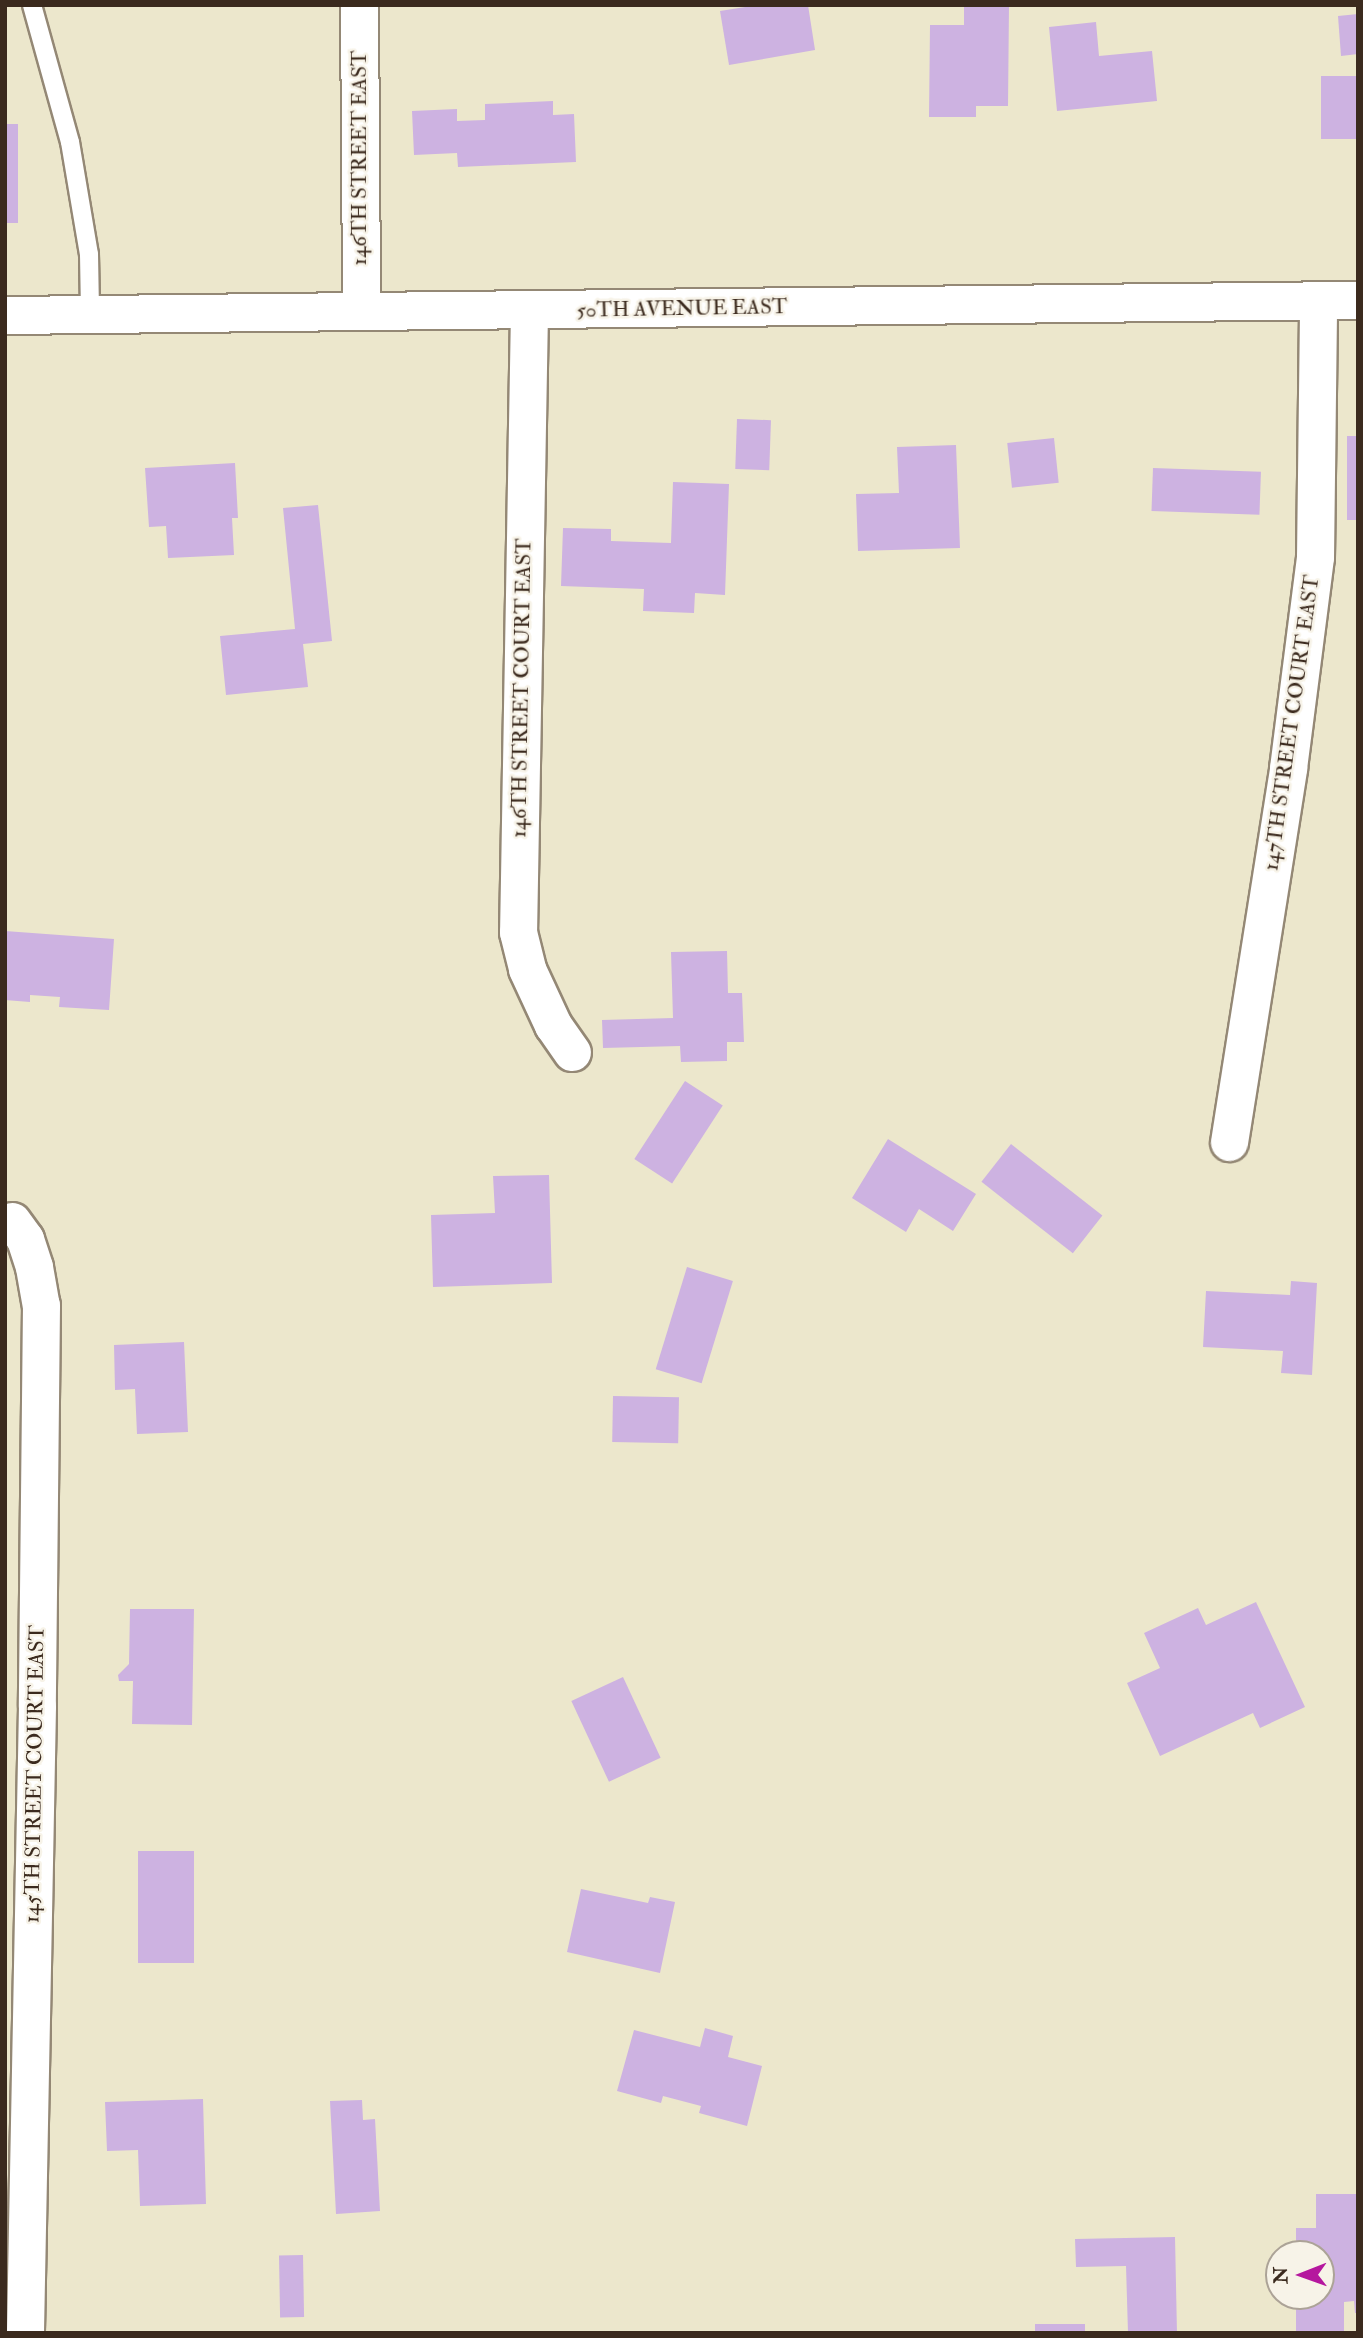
<!DOCTYPE html>
<style>
body{margin:0}
#map{position:relative;width:1363px;height:2338px;overflow:hidden;background:#ece7cc;font-family:"IM FELL Double Pica",serif}
div>[style]{position:absolute}
[style*='--x']{left:calc(var(--x)*1px);top:calc(var(--y)*1px);width:calc(var(--w)*1px);rotate:calc(var(--a)*1deg)}
.building>*{inset:0;background:#cdb2e1;transform-origin:0 0}
.roads{filter:drop-shadow(2px 0 #948875) drop-shadow(-2px 0 #948875) drop-shadow(0 2px #948875) drop-shadow(0 -2px #948875)}
.service>*{height:18px;margin:-9px;padding:0 9px;transform-origin:9px;border-radius:9px;background:#fff}
.minor>*{height:37px;margin:-18.5px;padding:0 18.5px;transform-origin:18.5px;border-radius:18.5px;background:#fff}
span{translate:-50% -50%;white-space:nowrap;text-align:center;line-height:1.15;-webkit-text-stroke:5px #f7f3e8;paint-order:stroke}
.street-label{font-size:21px;color:#3b2a1e}
.frame{position:absolute;inset:0;border:7px solid #3b2a1e;pointer-events:none}
.north{position:absolute;left:1265px;top:2240px;width:70px;height:70px;box-sizing:border-box;background:#f7f3e8;border:2px solid #aca397;border-radius:50%;rotate:269deg;font-size:19px;font-weight:700;line-height:28px;text-align:center;color:#3b2a1e}
.north::after{content:'';display:block;margin:auto;width:24px;height:32px;background:#b5179e;clip-path:polygon(50% 0,100% 100%,50% 72%,0 100%)}
</style>
<div id="map">
<div class="building">
<div style="clip-path:polygon(758px 5px,808px 5px,815px 50px,729px 65px,720px 11px)"></div>
<div style="clip-path:polygon(964px 5px,1009px 5px,1008px 106px,976px 106px,976px 117px,929px 117px,930px 25px,964px 25px)"></div>
<div style="clip-path:polygon(1358px 14px,1358px 54px,1341px 56px,1338px 16px)"></div>
<div style="clip-path:polygon(1096px 22px,1099px 56px,1152px 51px,1157px 101px,1057px 111px,1049px 27px)"></div>
<div style="left:1358px;top:76px;width:63px;height:37px;rotate:90deg"></div>
<div style="clip-path:polygon(553px 101px,553px 115px,574px 114px,576px 162px,458px 167px,457px 153px,414px 155px,412px 111px,457px 109px,457px 121px,485px 120px,485px 104px)"></div>
<div style="left:5px;top:124px;width:13px;height:99px"></div>
<div style="left:737px;top:419px;width:34px;height:50px;rotate:2deg"></div>
<div style="left:1347px;top:436px;width:11px;height:84px"></div>
<div style="left:1054px;top:438px;width:45px;height:47px;rotate:84deg"></div>
<div style="clip-path:polygon(956px 445px,960px 548px,858px 551px,856px 494px,899px 493px,897px 447px)"></div>
<div style="clip-path:polygon(235px 463px,238px 518px,232px 518px,234px 555px,168px 558px,166px 526px,149px 527px,145px 468px)"></div>
<div style="left:1153px;top:468px;width:108px;height:43px;rotate:2deg"></div>
<div style="clip-path:polygon(673px 482px,729px 484px,725px 595px,695px 593px,694px 613px,643px 611px,644px 589px,561px 586px,563px 528px,611px 529px,611px 541px,671px 543px)"></div>
<div style="clip-path:polygon(318px 505px,332px 641px,303px 644px,308px 687px,226px 695px,220px 636px,295px 629px,283px 508px)"></div>
<div style="clip-path:polygon(5px 931px,114px 939px,109px 1010px,59px 1007px,60px 997px,30px 995px,30px 1002px,5px 1000px)"></div>
<div style="clip-path:polygon(727px 951px,728px 993px,742px 993px,744px 1042px,727px 1042px,727px 1061px,681px 1062px,680px 1046px,603px 1048px,602px 1020px,673px 1018px,671px 952px)"></div>
<div style="left:685px;top:1081px;width:45px;height:93px;rotate:33deg"></div>
<div style="clip-path:polygon(888px 1139px,976px 1194px,953px 1231px,919px 1209px,906px 1232px,852px 1198px)"></div>
<div style="left:1011px;top:1144px;width:116px;height:48px;rotate:38deg"></div>
<div style="clip-path:polygon(549px 1175px,552px 1283px,433px 1287px,431px 1215px,495px 1213px,493px 1176px)"></div>
<div style="left:687px;top:1267px;width:48px;height:107px;rotate:17deg"></div>
<div style="clip-path:polygon(1291px 1281px,1317px 1283px,1312px 1375px,1281px 1373px,1283px 1351px,1203px 1347px,1206px 1291px,1290px 1295px)"></div>
<div style="clip-path:polygon(184px 1342px,188px 1432px,137px 1434px,135px 1389px,115px 1390px,114px 1345px)"></div>
<div style="left:613px;top:1396px;width:66px;height:46px;rotate:1deg"></div>
<div style="clip-path:polygon(1256px 1602px,1305px 1707px,1260px 1728px,1253px 1713px,1160px 1756px,1127px 1683px,1160px 1668px,1144px 1633px,1198px 1608px,1206px 1625px)"></div>
<div style="clip-path:polygon(130px 1609px,194px 1609px,192px 1725px,132px 1724px,133px 1681px,119px 1681px,118px 1675px,129px 1664px)"></div>
<div style="left:623px;top:1677px;width:89px;height:57px;rotate:65deg"></div>
<div style="left:138px;top:1851px;width:56px;height:112px"></div>
<div style="clip-path:polygon(581px 1889px,648px 1903px,650px 1897px,675px 1902px,660px 1973px,567px 1952px)"></div>
<div style="clip-path:polygon(705px 2028px,733px 2036px,728px 2057px,762px 2066px,747px 2126px,699px 2113px,701px 2106px,663px 2096px,661px 2103px,617px 2091px,634px 2030px,700px 2047px)"></div>
<div style="clip-path:polygon(203px 2099px,206px 2204px,140px 2206px,138px 2150px,107px 2151px,105px 2102px)"></div>
<div style="clip-path:polygon(362px 2100px,363px 2120px,375px 2119px,380px 2211px,336px 2214px,330px 2101px)"></div>
<div style="clip-path:polygon(1316px 2194px,1358px 2194px,1358px 2313px,1355px 2313px,1354px 2301px,1344px 2302px,1344px 2332px,1296px 2332px,1296px 2296px,1321px 2296px,1321px 2254px,1296px 2254px,1296px 2228px,1316px 2228px)"></div>
<div style="clip-path:polygon(1175px 2237px,1177px 2333px,1128px 2333px,1126px 2266px,1076px 2267px,1075px 2239px)"></div>
<div style="left:303px;top:2255px;width:62px;height:24px;rotate:89deg"></div>
<div style="left:1035px;top:2324px;width:50px;height:9px"></div>
</div>
<div class="roads">
<div class="service">
<div style="--x:32;--y:5;--w:142;--a:74.5"></div>
<div style="--x:70;--y:142;--w:114;--a:80.4"></div>
<div style="--x:89;--y:254;--w:60;--a:89"></div>
</div>
<div class="minor">
<div style="--x:359;--y:5;--w:305;--a:89.6"></div>
<div style="--x:529;--y:311;--w:621;--a:91.01"></div>
<div style="--x:518;--y:932;--w:38;--a:76"></div>
<div style="--x:527;--y:969;--w:62;--a:65.1"></div>
<div style="--x:553;--y:1025;--w:33;--a:55"></div>
<div style="--x:5;--y:315;--w:1353;--a:-0.64"></div>
<div style="--x:1229;--y:1142;--w:379;--a:-81"></div>
<div style="--x:1288;--y:768;--w:213;--a:-82.7"></div>
<div style="--x:1315;--y:557;--w:257;--a:-89.3"></div>
<div style="--x:12;--y:1221;--w:22;--a:54"></div>
<div style="--x:25;--y:1239;--w:29;--a:72"></div>
<div style="--x:34;--y:1267;--w:39;--a:80"></div>
<div style="--x:41;--y:1305;--w:401;--a:90.6"></div>
<div style="--x:37;--y:1706;--w:627;--a:91.1"></div>
</div>
</div>
<div class="street-label">
<span style="left:360px;top:158px;rotate:-90deg">146TH STREET EAST</span>
<span style="left:682px;top:309px;rotate:-1deg">50TH AVENUE EAST</span>
<span style="left:522px;top:688px;rotate:-89deg">146TH STREET COURT EAST</span>
<span style="left:1292px;top:723px;rotate:-82deg">147TH STREET COURT EAST</span>
<span style="left:35px;top:1774px;rotate:-89deg">145TH STREET COURT EAST</span>
</div>
<div class="frame"></div>
<div class="north">N</div>
</div>
